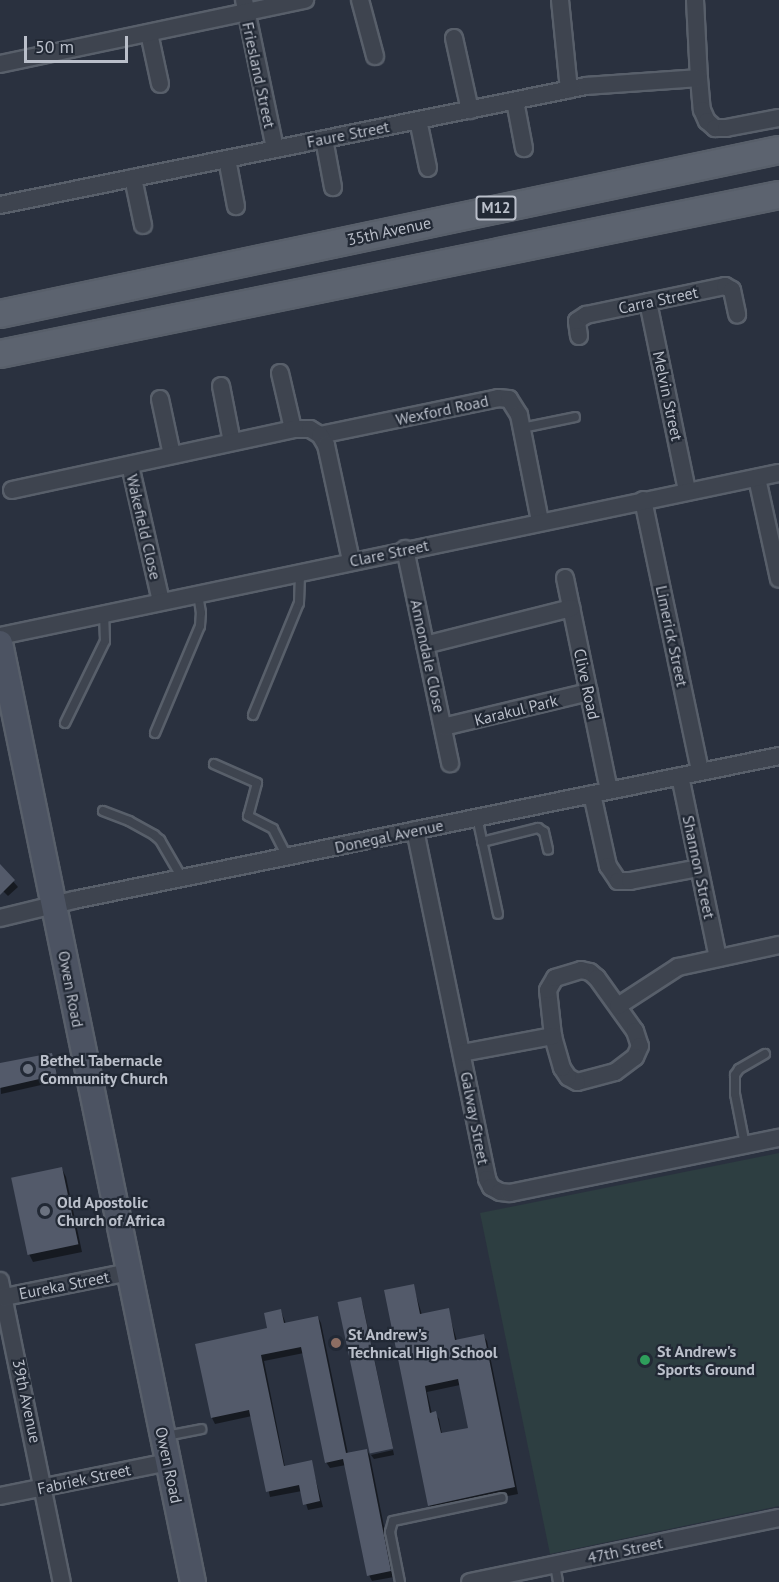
<!DOCTYPE html>
<style>
body{margin:0}
#map{position:relative;width:779px;height:1582px;overflow:hidden;background:#2a313f;font-family:"PT Sans",sans-serif}
div>[style]{position:absolute}
[style*='--x']{left:calc(var(--x)*1px);top:calc(var(--y)*1px);width:calc(var(--w)*1px);rotate:calc(var(--a)*1deg)}
.green>*{inset:0;background:#2d3e41}
.shadow>*{inset:0;background:#0007}
.building>*{inset:0;background:#535a6a;transform-origin:0 0}
.roads{filter:drop-shadow(2px 0 #585f6a) drop-shadow(-2px 0 #585f6a) drop-shadow(0 2px #585f6a) drop-shadow(0 -2px #585f6a)}
.lane>*{height:8px;margin:-4px;padding:0 4px;transform-origin:4px;border-radius:4px;background:#3e444f}
.street>*{height:16px;margin:-8px;padding:0 8px;transform-origin:8px;border-radius:8px;background:#3e444f}
.secondary>*{height:24px;margin:-12px;padding:0 12px;transform-origin:12px;border-radius:12px;background:#4c5362}
.primary>*{height:26px;margin:-13px;padding:0 13px;transform-origin:13px;border-radius:13px;background:#5c636f}
.dots>*{width:16px;height:16px;translate:-50% -50%;box-sizing:border-box;border:3px solid #222935;border-radius:50%}
span{translate:-50% -50%;white-space:nowrap;text-align:center;line-height:1.15;-webkit-text-stroke:4.5px #222935;paint-order:stroke}
.shield-label span{padding:2px 4px;background:#222935;border:2px solid;border-radius:4px;-webkit-text-stroke-width:0}
.shield-label{font-size:15px;color:#babfca;font-weight:700}
.street-label{font-size:16px;color:#babfca}
.poi-label{font-size:16px;color:#babfca;font-weight:700}
.left{translate:0 -50%;text-align:left}
.scale{position:absolute;left:24px;top:36px;width:104px;height:27px;box-sizing:border-box;border:3px solid #babfca;border-top:0;padding-left:8px;font-size:18px;line-height:21px;white-space:nowrap;color:#babfca;-webkit-text-stroke:4px #222935;paint-order:stroke}
</style>
<div id="map">
<div class="green">
<div style="clip-path:polygon(779px 1153px,779px 1506px,550px 1554px,480px 1213px)"></div>
</div>
<div class="shadow">
<div style="clip-path:polygon(0 866px,18px 887px,8px 896px,0 888px)"></div>
<div style="clip-path:polygon(52px 1055px,59px 1081px,1px 1094px,0 1065px)"></div>
<div style="clip-path:polygon(62px 1169px,66px 1177px,82px 1252px,33px 1262px,29px 1254px)"></div>
<div style="clip-path:polygon(evenodd,413px 1285px,422px 1315px,448px 1310px,457px 1341px,483px 1335px,487px 1341px,518px 1494px,433px 1511px,429px 1505px,413px 1285px,460px 1385px,469px 1429px,442px 1434px,439px 1419px,435px 1413px,432px 1414px,427px 1392px,460px 1385px)"></div>
<div style="clip-path:polygon(360px 1299px,363px 1305px,393px 1447px,370px 1452px)"></div>
<div style="clip-path:polygon(281px 1311px,286px 1324px,318px 1317px,321px 1323px,348px 1454px,367px 1450px,370px 1456px,394px 1577px,372px 1581px,369px 1575px,346px 1465px,330px 1468px,326px 1462px,304px 1353px,264px 1361px,285px 1467px,311px 1462px,323px 1507px,308px 1510px,302px 1491px,270px 1497px,252px 1416px,215px 1424px,212px 1418px)"></div>
<div style="clip-path:polygon(393px 1450px,394px 1455px,374px 1459px,371px 1455px)"></div>
</div>
<div class="building">
<div style="clip-path:polygon(0 864px,15px 880px,0 895px)"></div>
<div style="clip-path:polygon(52px 1053px,57px 1075px,0 1088px,0 1063px)"></div>
<div style="left:62px;top:1167px;width:79px;height:52px;rotate:78deg"></div>
<div style="clip-path:polygon(evenodd,414px 1284px,420px 1314px,449px 1308px,455px 1340px,484px 1334px,515px 1487px,428px 1506px,384px 1290px,414px 1284px,458px 1379px,468px 1428px,441px 1433px,436px 1411px,430px 1413px,425px 1386px,458px 1379px)"></div>
<div style="left:361px;top:1297px;width:155px;height:24px;rotate:78deg"></div>
<div style="clip-path:polygon(281px 1309px,284px 1323px,318px 1316px,346px 1453px,367px 1449px,391px 1571px,367px 1576px,343px 1459px,325px 1463px,301px 1347px,261px 1355px,284px 1466px,312px 1460px,320px 1501px,303px 1505px,299px 1485px,266px 1492px,249px 1410px,211px 1418px,195px 1344px,267px 1328px,264px 1313px)"></div>
</div>
<div class="roads">
<div class="lane">
<div style="--x:522;--y:428;--w:54;--a:-11.7"></div>
<div style="--x:253;--y:715;--w:121;--a:-67.7"></div>
<div style="--x:299;--y:603;--w:30;--a:-88"></div>
<div style="--x:65;--y:723;--w:91;--a:-64"></div>
<div style="--x:105;--y:641;--w:27;--a:-92"></div>
<div style="--x:155;--y:733;--w:116;--a:-67.2"></div>
<div style="--x:200;--y:626;--w:13;--a:-86"></div>
<div style="--x:201;--y:613;--w:19;--a:-99"></div>
<div style="--x:214;--y:764;--w:47;--a:23.8"></div>
<div style="--x:257;--y:783;--w:34;--a:105"></div>
<div style="--x:248;--y:816;--w:28;--a:27"></div>
<div style="--x:273;--y:829;--w:31;--a:63"></div>
<div style="--x:103;--y:811;--w:28;--a:21"></div>
<div style="--x:129;--y:821;--w:29;--a:29"></div>
<div style="--x:154;--y:835;--w:8;--a:40"></div>
<div style="--x:160;--y:840;--w:44;--a:59.9"></div>
<div style="--x:477;--y:817;--w:99;--a:77.8"></div>
<div style="--x:482;--y:842;--w:58;--a:-14"></div>
<div style="--x:538;--y:828;--w:7;--a:34"></div>
<div style="--x:544;--y:832;--w:18;--a:77"></div>
<div style="--x:745;--y:1145;--w:52;--a:-101.1"></div>
<div style="--x:735;--y:1094;--w:19;--a:-90"></div>
<div style="--x:735;--y:1075;--w:7;--a:-56"></div>
<div style="--x:739;--y:1069;--w:30;--a:-30"></div>
<div style="--x:166;--y:1436;--w:36;--a:-11"></div>
<div style="--x:555;--y:1565;--w:17;--a:80"></div>
<div style="--x:400;--y:1582;--w:51;--a:-101.3"></div>
<div style="--x:390;--y:1532;--w:11;--a:-75"></div>
<div style="--x:393;--y:1521;--w:111;--a:-11.9"></div>
</div>
<div class="street">
<div style="--x:244;--y:0;--w:152;--a:78.2"></div>
<div style="--x:360;--y:0;--w:58;--a:75"></div>
<div style="--x:560;--y:0;--w:90;--a:84.3"></div>
<div style="--x:695;--y:0;--w:78;--a:87.1"></div>
<div style="--x:699;--y:78;--w:32;--a:85"></div>
<div style="--x:702;--y:110;--w:12;--a:66"></div>
<div style="--x:707;--y:121;--w:11;--a:41"></div>
<div style="--x:715;--y:128;--w:11;--a:0"></div>
<div style="--x:726;--y:128;--w:54;--a:-10.7"></div>
<div style="--x:149;--y:33;--w:52;--a:77.8"></div>
<div style="--x:454;--y:38;--w:74;--a:77.5"></div>
<div style="--x:0;--y:64;--w:312;--a:-11.9"></div>
<div style="--x:515;--y:101;--w:48;--a:79.2"></div>
<div style="--x:418;--y:120;--w:49;--a:78.2"></div>
<div style="--x:324;--y:139;--w:49;--a:79.4"></div>
<div style="--x:227;--y:159;--w:48;--a:79.2"></div>
<div style="--x:133;--y:178;--w:48;--a:78"></div>
<div style="--x:0;--y:205;--w:598;--a:-11.48"></div>
<div style="--x:586;--y:86;--w:113;--a:-4"></div>
<div style="--x:648;--y:302;--w:192;--a:78.3"></div>
<div style="--x:579;--y:336;--w:15;--a:-98"></div>
<div style="--x:577;--y:321;--w:11;--a:-34"></div>
<div style="--x:586;--y:315;--w:142;--a:-11.8"></div>
<div style="--x:725;--y:286;--w:8;--a:30"></div>
<div style="--x:732;--y:290;--w:25;--a:78"></div>
<div style="--x:280;--y:373;--w:57;--a:76.9"></div>
<div style="--x:221;--y:386;--w:57;--a:78.9"></div>
<div style="--x:160;--y:399;--w:57;--a:77.9"></div>
<div style="--x:320;--y:435;--w:182;--a:-11.7"></div>
<div style="--x:498;--y:398;--w:11;--a:5"></div>
<div style="--x:509;--y:399;--w:19;--a:58"></div>
<div style="--x:519;--y:415;--w:108;--a:78.8"></div>
<div style="--x:130;--y:465;--w:140;--a:77.2"></div>
<div style="--x:757;--y:478;--w:103;--a:77.7"></div>
<div style="--x:12;--y:490;--w:288;--a:-12.2"></div>
<div style="--x:293;--y:429;--w:17;--a:0"></div>
<div style="--x:310;--y:429;--w:12;--a:31"></div>
<div style="--x:320;--y:435;--w:12;--a:59"></div>
<div style="--x:326;--y:445;--w:119;--a:77.8"></div>
<div style="--x:643;--y:500;--w:277;--a:78.1"></div>
<div style="--x:405;--y:549;--w:219;--a:78.1"></div>
<div style="--x:565;--y:578;--w:217;--a:78.3"></div>
<div style="--x:0;--y:636;--w:796;--a:-11.82"></div>
<div style="--x:425;--y:645;--w:151;--a:-14.2"></div>
<div style="--x:443;--y:727;--w:150;--a:-13.5"></div>
<div style="--x:680;--y:776;--w:186;--a:78.2"></div>
<div style="--x:592;--y:794;--w:74;--a:77.5"></div>
<div style="--x:608;--y:866;--w:18;--a:56"></div>
<div style="--x:618;--y:881;--w:12;--a:0"></div>
<div style="--x:630;--y:881;--w:70;--a:-10.7"></div>
<div style="--x:415;--y:830;--w:356;--a:78.3"></div>
<div style="--x:487;--y:1179;--w:9;--a:63"></div>
<div style="--x:491;--y:1187;--w:10;--a:29"></div>
<div style="--x:500;--y:1192;--w:10;--a:6"></div>
<div style="--x:510;--y:1193;--w:275;--a:-11.6"></div>
<div style="--x:0;--y:918;--w:76;--a:-13.7"></div>
<div style="--x:74;--y:900;--w:720;--a:-11.54"></div>
<div style="--x:581;--y:970;--w:9;--a:13"></div>
<div style="--x:590;--y:972;--w:9;--a:41"></div>
<div style="--x:597;--y:978;--w:65;--a:54.4"></div>
<div style="--x:635;--y:1031;--w:16;--a:72"></div>
<div style="--x:640;--y:1046;--w:12;--a:114"></div>
<div style="--x:635;--y:1057;--w:25;--a:143"></div>
<div style="--x:615;--y:1072;--w:39;--a:165"></div>
<div style="--x:577;--y:1082;--w:10;--a:-151"></div>
<div style="--x:568;--y:1077;--w:11;--a:-124"></div>
<div style="--x:562;--y:1068;--w:33;--a:-106"></div>
<div style="--x:553;--y:1036;--w:46;--a:-96.2"></div>
<div style="--x:548;--y:990;--w:14;--a:-60"></div>
<div style="--x:555;--y:978;--w:27;--a:-17"></div>
<div style="--x:618;--y:1006;--w:72;--a:-33"></div>
<div style="--x:678;--y:967;--w:103;--a:-12.3"></div>
<div style="--x:462;--y:1053;--w:93;--a:-10.6"></div>
<div style="--x:0;--y:1281;--w:307;--a:78.4"></div>
<div style="--x:0;--y:1298;--w:132;--a:-11.4"></div>
<div style="--x:0;--y:1496;--w:171;--a:-11.4"></div>
<div style="--x:470;--y:1582;--w:316;--a:-11.7"></div>
</div>
<div class="secondary">
<div style="--x:0;--y:643;--w:959;--a:78.39"></div>
</div>
<div class="primary">
<div style="--x:0;--y:314;--w:796;--a:-11.89"></div>
<div style="--x:0;--y:354;--w:795;--a:-11.54"></div>
</div>
</div>
<div class="dots">
<div style="left:28px;top:1069px;background:#6b7280"></div>
<div style="left:45px;top:1211px;background:#6b7280"></div>
<div style="left:336px;top:1343px;background:#8d6e63"></div>
<div style="left:645px;top:1360px;background:#2e9e5b"></div>
</div>
<div class="shield-label">
<span style="left:496px;top:208px">M12</span>
</div>
<div class="street-label">
<span style="left:259px;top:75px;rotate:78deg">Friesland Street</span>
<span style="left:348px;top:134px;rotate:-11deg">Faure Street</span>
<span style="left:389px;top:231px;rotate:-12deg">35th Avenue</span>
<span style="left:658px;top:300px;rotate:-12deg">Carra Street</span>
<span style="left:668px;top:396px;rotate:78deg">Melvin Street</span>
<span style="left:442px;top:410px;rotate:-12deg">Wexford Road</span>
<span style="left:144px;top:527px;rotate:77deg">Wakefield Close</span>
<span style="left:389px;top:553px;rotate:-12deg">Clare Street</span>
<span style="left:672px;top:636px;rotate:78deg">Limerick Street</span>
<span style="left:428px;top:656px;rotate:78deg">Annondale Close</span>
<span style="left:587px;top:684px;rotate:78deg">Clive Road</span>
<span style="left:516px;top:710px;rotate:-14deg">Karakul Park</span>
<span style="left:389px;top:836px;rotate:-12deg">Donegal Avenue</span>
<span style="left:699px;top:867px;rotate:78deg">Shannon Street</span>
<span style="left:71px;top:989px;rotate:79deg">Owen Road</span>
<span style="left:475px;top:1118px;rotate:79deg">Galway Street</span>
<span style="left:64px;top:1285px;rotate:-11deg">Eureka Street</span>
<span style="left:27px;top:1401px;rotate:78deg">39th Avenue</span>
<span style="left:169px;top:1465px;rotate:78deg">Owen Road</span>
<span style="left:84px;top:1479px;rotate:-12deg">Fabriek Street</span>
<span style="left:625px;top:1550px;rotate:-12deg">47th Street</span>
</div>
<div class="poi-label">
<span class="left" style="left:40px;top:1069px">Bethel Tabernacle<br>Community Church</span>
<span class="left" style="left:57px;top:1211px">Old Apostolic<br>Church of Africa</span>
<span class="left" style="left:348px;top:1343px">St Andrew's<br>Technical High School</span>
<span class="left" style="left:657px;top:1360px">St Andrew's<br>Sports Ground</span>
</div>
<div class="scale">50 m</div>
</div>
